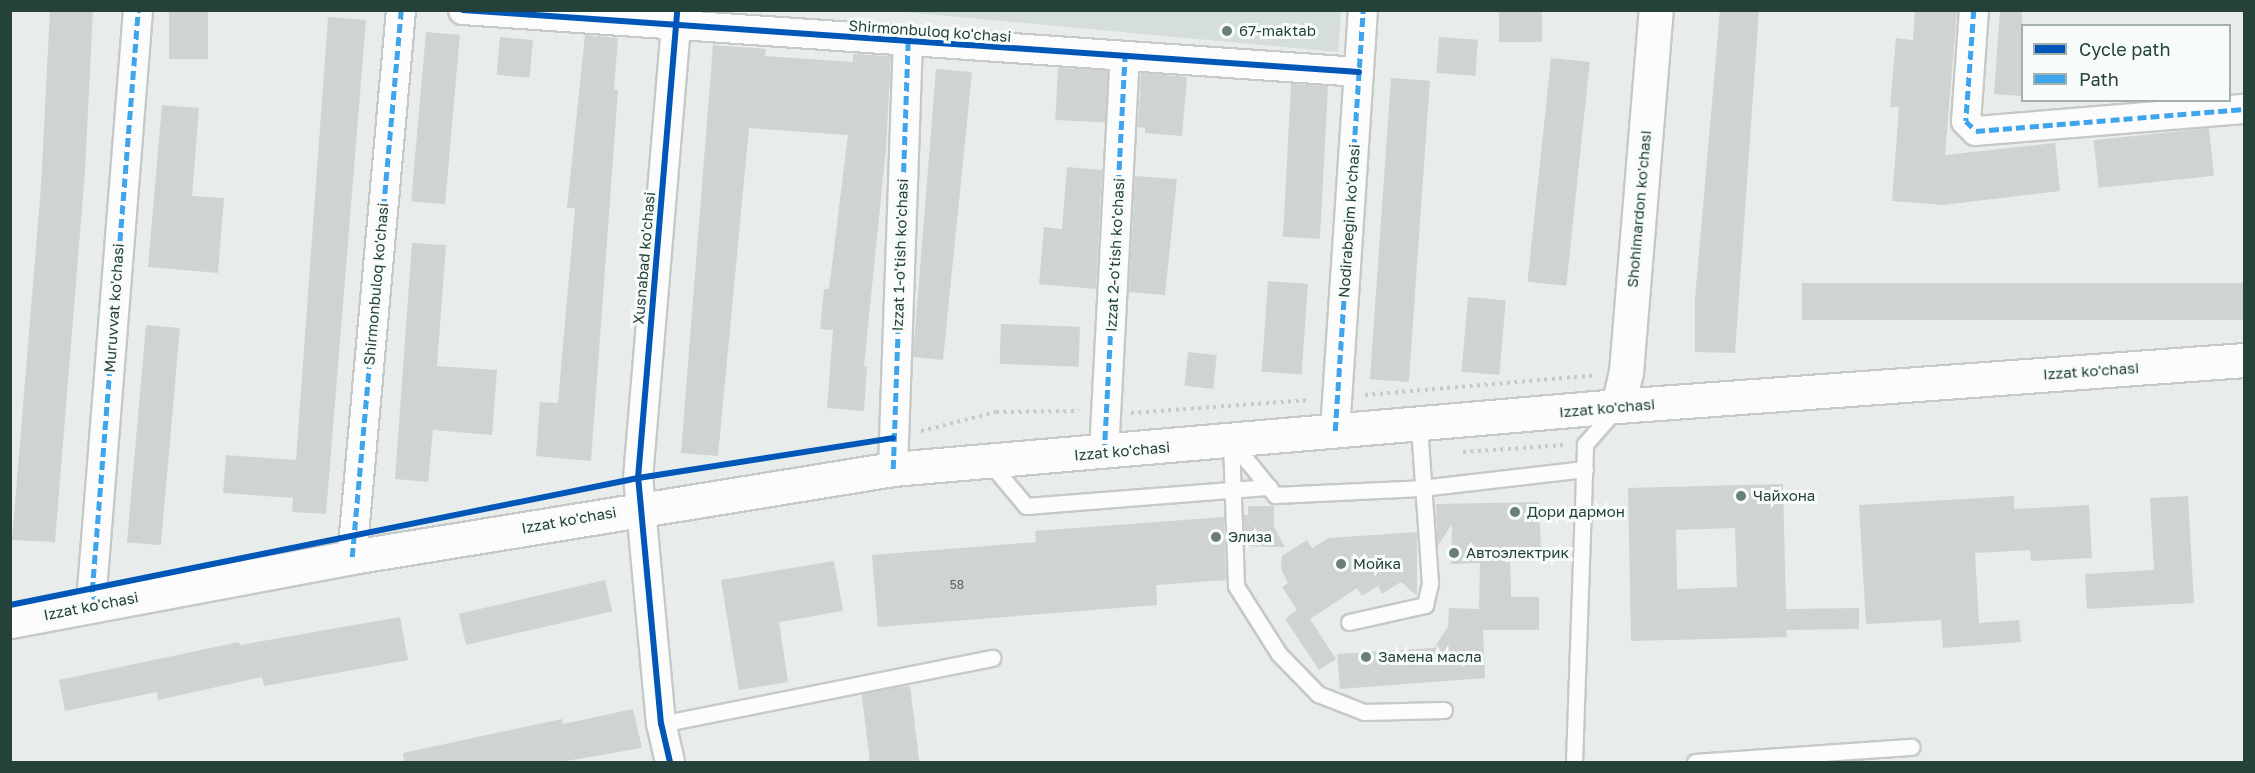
<!DOCTYPE html>
<meta charset="utf-8">
<style>
body{margin:0}
#map{position:relative;width:2255px;height:773px;overflow:hidden;background:#e8edeb;font-family:"Golos Text",sans-serif}
div>[style]{position:absolute}
[style*='--x']{left:calc(var(--x)*1px);top:calc(var(--y)*1px);width:calc(var(--w)*1px);rotate:calc(var(--a)*1deg)}
.built>*{inset:0;background:#d6dedb}
.building>*{inset:0;background:#cfd4d2;transform-origin:0 0}
.path>*{height:4px;margin-top:-2px;transform-origin:0;background:repeating-linear-gradient(90deg,#c3ccca 0 3px,transparent 0 7.5px)}
.roads{filter:drop-shadow(2px 0 #c5cac8) drop-shadow(-2px 0 #c5cac8) drop-shadow(0 2px #c5cac8) drop-shadow(0 -2px #c5cac8)}
.service>*{height:15px;margin:-7.5px;padding:0 7.5px;transform-origin:7.5px;border-radius:7.5px;background:#fcfcfc}
.minor>*{height:28px;margin:-14px;padding:0 14px;transform-origin:14px;border-radius:14px;background:#fcfcfc}
.tertiary>*{height:33px;margin:-16.5px;padding:0 16.5px;transform-origin:16.5px;border-radius:16.5px;background:#fcfcfc}
.secondary>*{height:33px;margin:-16.5px;padding:0 16.5px;transform-origin:16.5px;border-radius:16.5px;background:#fcfcfc}
.quiet>*{height:4.5px;margin-top:-2.25px;transform-origin:0;background:repeating-linear-gradient(90deg,#3ea4ec 0 9px,transparent 0 13.5px)}
.cycleway>*{height:6px;margin:-3px;padding:0 3px;transform-origin:3px;border-radius:3px;background:#0057b8}
.dots>*{width:16px;height:16px;translate:-50% -50%;box-sizing:border-box;border:3px solid #f7fbf9;border-radius:50%}
span{translate:-50% -50%;white-space:nowrap;text-align:center;line-height:1.15;-webkit-text-stroke:6px #f7fbf9;paint-order:stroke}
.number-label{font-size:12px;color:#506761}
.number-label span{-webkit-text-stroke-width:0}
.street-label{font-size:15px;color:#24423a}
.poi-label{font-size:15px;color:#24423a}
.left{translate:0 -50%;text-align:left}
.frame{position:absolute;inset:0;border:12px solid #24423a;pointer-events:none}
.legend{position:absolute;left:2021px;top:24px;width:210px;height:78px;box-sizing:border-box;background:#f7fbf9;border:2px solid #a3b1ad;margin:0;padding:8px 10px;list-style:none;font-size:18px;color:#24423a}
.legend li{display:flex;align-items:center;gap:12px;height:30px}
.legend b{width:30px;border:2px solid #a3b1ad}
</style>
<div id="map">
<div class="built">
<div style="clip-path:polygon(893px 11px,1341px 11px,1338px 52px)"></div>
</div>
<div class="building">
<div style="clip-path:polygon(50px 10px,93px 10px,85px 171px,55px 542px,12px 540px,41px 186px)"></div>
<div style="left:169px;top:10px;width:39px;height:49px"></div>
<div style="left:1499px;top:10px;width:43px;height:32px"></div>
<div style="clip-path:polygon(1720px 10px,1759px 10px,1735px 353px,1695px 352px,1695px 299px)"></div>
<div style="clip-path:polygon(1915px 10px,1957px 10px,1945px 155px,2055px 143px,2060px 191px,1943px 205px,1892px 201px,1899px 107px,1890px 107px,1896px 38px,1913px 40px)"></div>
<div style="clip-path:polygon(2000px 10px,2022px 10px,2022px 96px,1994px 94px)"></div>
<div style="clip-path:polygon(328px 17px,366px 20px,326px 514px,292px 512px,293px 498px,223px 493px,226px 455px,296px 460px)"></div>
<div style="left:426px;top:32px;width:34px;height:170px;rotate:5deg"></div>
<div style="clip-path:polygon(585px 35px,618px 38px,614px 90px,618px 90px,591px 461px,536px 456px,540px 402px,558px 403px,575px 208px,567px 208px)"></div>
<div style="left:500px;top:37px;width:33px;height:38px;rotate:5deg"></div>
<div style="left:1439px;top:37px;width:39px;height:36px;rotate:4deg"></div>
<div style="clip-path:polygon(713px 45px,766px 49px,765px 56px,853px 62px,853px 54px,891px 56px,886px 148px,864px 366px,867px 366px,864px 411px,827px 408px,833px 330px,820px 329px,824px 289px,829px 289px,848px 135px,749px 128px,718px 456px,681px 453px)"></div>
<div style="left:1551px;top:58px;width:39px;height:225px;rotate:6deg"></div>
<div style="left:1058px;top:68px;width:50px;height:52px;rotate:3deg"></div>
<div style="clip-path:polygon(936px 69px,972px 72px,943px 360px,913px 357px)"></div>
<div style="clip-path:polygon(1141px 73px,1187px 77px,1182px 136px,1145px 133px,1145px 128px,1138px 127px)"></div>
<div style="left:1391px;top:78px;width:39px;height:302px;rotate:4deg"></div>
<div style="left:1291px;top:84px;width:37px;height:153px;rotate:3deg"></div>
<div style="clip-path:polygon(162px 105px,199px 108px,192px 196px,224px 198px,218px 273px,148px 267px)"></div>
<div style="left:2209px;top:128px;width:48px;height:116px;rotate:84deg"></div>
<div style="clip-path:polygon(1067px 167px,1102px 170px,1096px 289px,1039px 284px,1044px 227px,1062px 229px)"></div>
<div style="clip-path:polygon(1135px 176px,1177px 179px,1165px 295px,1129px 292px)"></div>
<div style="clip-path:polygon(412px 243px,446px 245px,437px 366px,497px 370px,492px 435px,433px 430px,428px 482px,395px 479px)"></div>
<div style="left:1268px;top:281px;width:40px;height:91px;rotate:4deg"></div>
<div style="left:2244px;top:283px;width:37px;height:442px;rotate:90deg"></div>
<div style="left:1468px;top:297px;width:38px;height:75px;rotate:5deg"></div>
<div style="left:1001px;top:324px;width:79px;height:40px;rotate:2deg"></div>
<div style="left:146px;top:325px;width:34px;height:218px;rotate:5deg"></div>
<div style="left:1188px;top:352px;width:29px;height:34px;rotate:6deg"></div>
<div style="clip-path:polygon(evenodd,1783px 484px,1786px 609px,1859px 608px,1859px 629px,1786px 630px,1787px 637px,1631px 641px,1628px 488px,1783px 484px,1735px 528px,1737px 587px,1677px 589px,1676px 530px,1735px 528px)"></div>
<div style="clip-path:polygon(2014px 496px,2014px 509px,2089px 505px,2092px 558px,2031px 561px,2030px 550px,1975px 553px,1979px 623px,2019px 620px,2021px 642px,1943px 648px,1941px 620px,1866px 624px,1859px 505px)"></div>
<div style="clip-path:polygon(2188px 496px,2194px 603px,2087px 609px,2085px 574px,2154px 570px,2150px 498px)"></div>
<div style="clip-path:polygon(1539px 502px,1541px 552px,1510px 553px,1511px 597px,1539px 597px,1539px 630px,1483px 630px,1485px 678px,1340px 689px,1337px 654px,1434px 648px,1448px 627px,1449px 608px,1479px 609px,1480px 563px,1451px 564px,1452px 524px,1437px 547px,1436px 504px)"></div>
<div style="clip-path:polygon(1248px 506px,1274px 506px,1274px 527px,1285px 547px,1244px 546px,1243px 515px,1248px 515px)"></div>
<div style="clip-path:polygon(1224px 517px,1226px 580px,1156px 585px,1157px 605px,878px 627px,872px 555px,1036px 542px,1035px 531px)"></div>
<div style="clip-path:polygon(1417px 532px,1417px 596px,1401px 582px,1382px 594px,1378px 586px,1362px 596px,1357px 588px,1310px 619px,1336px 659px,1319px 670px,1285px 619px,1297px 610px,1282px 587px,1288px 583px,1281px 569px,1282px 556px,1307px 540px,1312px 548px,1329px 538px)"></div>
<div style="clip-path:polygon(834px 561px,843px 611px,779px 622px,788px 682px,739px 690px,721px 580px)"></div>
<div style="left:605px;top:580px;width:32px;height:150px;rotate:77deg"></div>
<div style="clip-path:polygon(400px 617px,408px 660px,264px 686px,262px 677px,158px 700px,157px 692px,65px 711px,59px 680px,239px 642px,240px 645px)"></div>
<div style="left:910px;top:686px;width:77px;height:49px;rotate:83deg"></div>
<div style="clip-path:polygon(633px 709px,642px 748px,560px 762px,404px 762px,403px 753px,562px 719px,563px 724px)"></div>
</div>
<div class="path">
<div style="--x:1365;--y:395;--w:232;--a:-4.9"></div>
<div style="--x:1131;--y:413;--w:179;--a:-4.2"></div>
<div style="--x:921;--y:431;--w:77;--a:-14.2"></div>
<div style="--x:996;--y:412;--w:83;--a:-0.7"></div>
<div style="--x:1463;--y:452;--w:103;--a:-3.9"></div>
</div>
<div class="roads">
<div class="service">
<div style="--x:1231;--y:441;--w:145;--a:88"></div>
<div style="--x:1236;--y:586;--w:80;--a:57.7"></div>
<div style="--x:1279;--y:654;--w:56;--a:45.7"></div>
<div style="--x:1318;--y:694;--w:49;--a:21.4"></div>
<div style="--x:1364;--y:712;--w:80;--a:-1.4"></div>
<div style="--x:1231;--y:441;--w:70;--a:50.8"></div>
<div style="--x:1275;--y:495;--w:146;--a:-2.7"></div>
<div style="--x:1421;--y:488;--w:165;--a:-6.6"></div>
<div style="--x:989;--y:462;--w:57;--a:49.9"></div>
<div style="--x:1026;--y:506;--w:244;--a:-4.5"></div>
<div style="--x:1349;--y:622;--w:78;--a:-12.6"></div>
<div style="--x:1425;--y:605;--w:23;--a:-77"></div>
<div style="--x:1430;--y:583;--w:159;--a:-94"></div>
<div style="--x:661;--y:724;--w:338;--a:-11.3"></div>
<div style="--x:1574;--y:762;--w:318;--a:-88"></div>
<div style="--x:1585;--y:444;--w:47;--a:-48.5"></div>
<div style="--x:1695;--y:762;--w:217;--a:-4"></div>
</div>
<div class="minor">
<div style="--x:463;--y:10;--w:898;--a:3.96"></div>
<div style="--x:1974;--y:10;--w:111;--a:94.1"></div>
<div style="--x:1966;--y:121;--w:14;--a:45"></div>
<div style="--x:1976;--y:131;--w:269;--a:-4.7"></div>
<div style="--x:1335;--y:431;--w:422;--a:-86.2"></div>
<div style="--x:1104;--y:453;--w:397;--a:-87"></div>
<div style="--x:893;--y:469;--w:428;--a:-88"></div>
<div style="--x:352;--y:557;--w:549;--a:-84.88"></div>
<div style="--x:96;--y:605;--w:15;--a:-106"></div>
<div style="--x:92;--y:591;--w:583;--a:-85.47"></div>
<div style="--x:670;--y:762;--w:39;--a:-103"></div>
<div style="--x:661;--y:724;--w:247;--a:-95.3"></div>
<div style="--x:638;--y:478;--w:470;--a:-85.2"></div>
</div>
<div class="tertiary">
<div style="--x:1618;--y:406;--w:628;--a:-4.2"></div>
</div>
<div class="secondary">
<div style="--x:10;--y:621;--w:348;--a:-10.6"></div>
<div style="--x:352;--y:557;--w:548;--a:-9.24"></div>
<div style="--x:893;--y:469;--w:728;--a:-4.97"></div>
<div style="--x:1618;--y:406;--w:35;--a:-77"></div>
<div style="--x:1626;--y:372;--w:363;--a:-85.3"></div>
</div>
</div>
<div class="quiet">
<div style="--x:1974;--y:10;--w:111;--a:94.1"></div>
<div style="--x:1966;--y:121;--w:14;--a:45"></div>
<div style="--x:1976;--y:131;--w:269;--a:-4.7"></div>
<div style="--x:1335;--y:431;--w:422;--a:-86.2"></div>
<div style="--x:1104;--y:453;--w:397;--a:-87"></div>
<div style="--x:893;--y:469;--w:428;--a:-88"></div>
<div style="--x:352;--y:557;--w:549;--a:-84.88"></div>
<div style="--x:96;--y:605;--w:15;--a:-106"></div>
<div style="--x:92;--y:591;--w:583;--a:-85.47"></div>
</div>
<div class="cycleway">
<div style="--x:463;--y:10;--w:898;--a:3.96"></div>
<div style="--x:10;--y:605;--w:641;--a:-11.43"></div>
<div style="--x:638;--y:478;--w:258;--a:-8.9"></div>
<div style="--x:670;--y:762;--w:39;--a:-103"></div>
<div style="--x:661;--y:724;--w:247;--a:-95.3"></div>
<div style="--x:638;--y:478;--w:470;--a:-85.2"></div>
</div>
<div class="dots">
<div style="left:1227px;top:31px;background:#697e78"></div>
<div style="left:1741px;top:496px;background:#697e78"></div>
<div style="left:1515px;top:512px;background:#697e78"></div>
<div style="left:1216px;top:537px;background:#697e78"></div>
<div style="left:1454px;top:553px;background:#697e78"></div>
<div style="left:1341px;top:564px;background:#697e78"></div>
<div style="left:1366px;top:657px;background:#697e78"></div>
</div>
<div class="number-label">
<span style="left:957px;top:585px">58</span>
</div>
<div class="street-label">
<span style="left:930px;top:31px;rotate:4deg">Shirmonbuloq ko'chasi</span>
<span style="left:1639px;top:209px;rotate:-85deg">Shohimardon ko'chasi</span>
<span style="left:1349px;top:221px;rotate:-86deg">Nodirabegim ko'chasi</span>
<span style="left:900px;top:255px;rotate:-88deg">Izzat 1-o'tish ko'chasi</span>
<span style="left:1115px;top:255px;rotate:-87deg">Izzat 2-o'tish ko'chasi</span>
<span style="left:644px;top:258px;rotate:-85deg">Xusnabad ko'chasi</span>
<span style="left:376px;top:284px;rotate:-85deg">Shirmonbuloq ko'chasi</span>
<span style="left:114px;top:308px;rotate:-86deg">Muruvvat ko'chasi</span>
<span style="left:2091px;top:371px;rotate:-4deg">Izzat ko'chasi</span>
<span style="left:1607px;top:408px;rotate:-5deg">Izzat ko'chasi</span>
<span style="left:1122px;top:451px;rotate:-5deg">Izzat ko'chasi</span>
<span style="left:569px;top:520px;rotate:-10deg">Izzat ko'chasi</span>
<span style="left:91px;top:606px;rotate:-11deg">Izzat ko'chasi</span>
</div>
<div class="poi-label">
<span class="left" style="left:1239px;top:31px">67-maktab</span>
<span class="left" style="left:1753px;top:496px">Чайхона</span>
<span class="left" style="left:1527px;top:512px">Дори дармон</span>
<span class="left" style="left:1228px;top:537px">Элиза</span>
<span class="left" style="left:1466px;top:553px">Автоэлектрик</span>
<span class="left" style="left:1353px;top:564px">Мойка</span>
<span class="left" style="left:1378px;top:657px">Замена масла</span>
</div>
<div class="frame"></div>
<ul class="legend">
<li><b style="height:8px;background:#0057b8"></b>Cycle path</li>
<li><b style="height:8px;background:#3ea4ec"></b>Path</li>
</ul>
</div>
